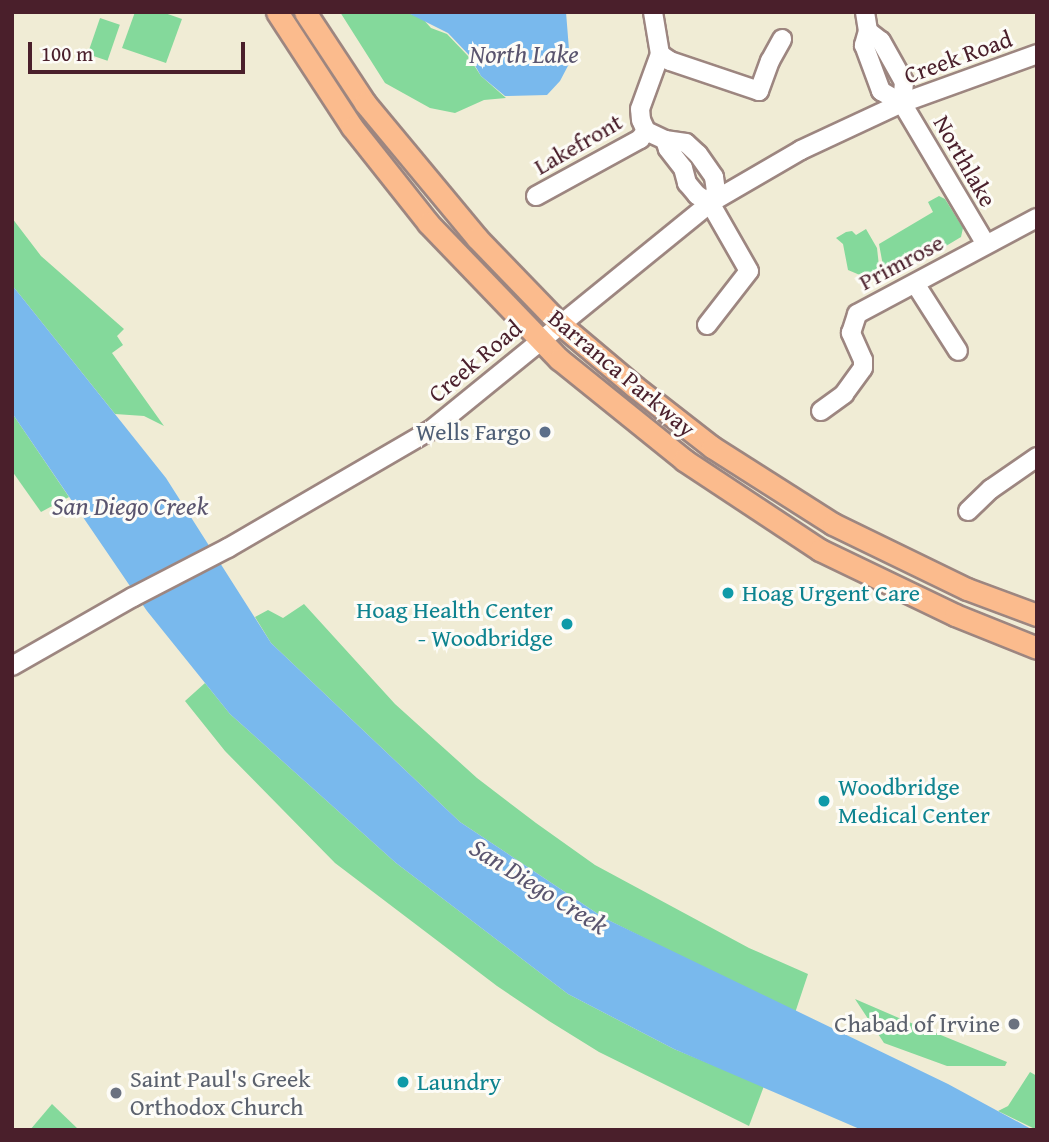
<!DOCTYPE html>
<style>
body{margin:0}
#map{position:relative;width:1049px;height:1142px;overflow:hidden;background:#f0ecd5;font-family:"Gentium Book Plus",serif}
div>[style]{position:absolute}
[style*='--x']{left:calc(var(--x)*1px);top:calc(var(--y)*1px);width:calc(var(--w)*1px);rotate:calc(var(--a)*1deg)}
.green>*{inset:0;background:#84d99b;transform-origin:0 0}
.water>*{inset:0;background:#79b9ed}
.roads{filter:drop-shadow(2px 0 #9d8680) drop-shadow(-2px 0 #9d8680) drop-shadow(0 2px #9d8680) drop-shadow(0 -2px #9d8680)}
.minor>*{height:18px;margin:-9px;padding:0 9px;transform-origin:9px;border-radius:9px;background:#fff}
.major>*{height:21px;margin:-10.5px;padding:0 10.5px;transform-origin:10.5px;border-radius:10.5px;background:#fbbb8d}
.dots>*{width:19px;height:19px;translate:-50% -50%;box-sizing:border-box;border:4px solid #fdfcf7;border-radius:50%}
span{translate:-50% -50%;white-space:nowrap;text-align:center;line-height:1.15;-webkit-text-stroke:6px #fdfcf7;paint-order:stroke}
.street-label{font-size:24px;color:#4a1f2b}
.service-label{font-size:24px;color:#4e5e75}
.right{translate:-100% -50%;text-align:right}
.culture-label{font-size:24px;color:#0d838f}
.left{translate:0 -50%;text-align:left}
.worship-label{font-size:24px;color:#5b616d}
.water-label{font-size:26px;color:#5a556f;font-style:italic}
.frame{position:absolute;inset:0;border:14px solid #4a1f2b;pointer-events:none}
.scale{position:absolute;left:28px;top:42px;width:217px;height:32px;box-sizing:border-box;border:4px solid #4a1f2b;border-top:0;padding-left:9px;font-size:21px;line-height:24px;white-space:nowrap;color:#4a1f2b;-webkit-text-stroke:5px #fdfcf7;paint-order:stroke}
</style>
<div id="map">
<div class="green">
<div style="clip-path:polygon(135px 12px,162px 12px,182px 19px,166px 63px,122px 48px)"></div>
<div style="clip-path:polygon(340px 12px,406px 12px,423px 19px,431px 28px,447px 34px,468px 56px,481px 76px,506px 98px,484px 100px,455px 113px,430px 108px,385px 83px)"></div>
<div style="left:100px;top:18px;width:21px;height:38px;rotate:19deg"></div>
<div style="clip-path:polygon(939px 196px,945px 199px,963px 228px,961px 237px,886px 282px,879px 244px,933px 212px,928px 202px)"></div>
<div style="clip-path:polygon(12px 218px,41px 256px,124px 329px,117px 336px,123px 345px,112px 353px,164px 426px,144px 416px,115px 414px,12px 285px)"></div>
<div style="clip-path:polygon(866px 229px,877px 248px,881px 284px,848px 270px,843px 244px,836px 238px,846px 232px,852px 231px,856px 235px)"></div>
<div style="clip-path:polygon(12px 413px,69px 497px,41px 512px,12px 471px)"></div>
<div style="clip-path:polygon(304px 604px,395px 704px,477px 778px,536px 823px,595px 865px,749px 948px,808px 974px,795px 1013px,604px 918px,460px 822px,271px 643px,255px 617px,268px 610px,283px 618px)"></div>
<div style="clip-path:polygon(205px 683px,230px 714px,396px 863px,568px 994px,674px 1049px,764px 1086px,749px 1126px,599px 1052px,549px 1021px,497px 986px,335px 863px,225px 751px,185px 701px)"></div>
<div style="clip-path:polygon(855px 999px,899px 1018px,1007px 1062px,1005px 1066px,947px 1066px,884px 1043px)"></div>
<div style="clip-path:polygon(1030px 1072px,1037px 1076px,1037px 1130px,998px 1111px,1008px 1106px)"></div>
<div style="clip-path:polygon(52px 1104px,79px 1130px,30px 1130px)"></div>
</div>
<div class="water">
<div style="clip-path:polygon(406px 12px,566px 12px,570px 62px,560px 81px,547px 95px,505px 96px,481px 76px,469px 55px,448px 33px)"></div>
<div style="clip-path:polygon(12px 285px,166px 478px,271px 643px,460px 822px,604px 918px,948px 1084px,1033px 1130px,862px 1130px,674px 1049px,568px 994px,396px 863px,230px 714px,147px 611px,12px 413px)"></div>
</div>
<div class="roads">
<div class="minor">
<div style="--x:865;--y:12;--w:19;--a:81"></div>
<div style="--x:868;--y:31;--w:15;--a:106"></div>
<div style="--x:864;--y:45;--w:49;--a:69.7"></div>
<div style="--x:881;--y:91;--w:24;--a:30"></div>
<div style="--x:868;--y:31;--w:16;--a:38"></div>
<div style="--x:881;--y:41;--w:47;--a:60.7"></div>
<div style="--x:904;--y:82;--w:21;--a:95"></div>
<div style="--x:660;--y:54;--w:12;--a:35"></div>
<div style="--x:670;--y:61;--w:94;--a:18.6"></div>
<div style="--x:759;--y:91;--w:32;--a:-70"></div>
<div style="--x:770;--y:61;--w:25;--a:-61"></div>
<div style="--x:902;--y:103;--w:163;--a:59.3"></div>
<div style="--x:646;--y:131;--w:21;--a:25"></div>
<div style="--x:665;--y:140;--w:21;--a:8"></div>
<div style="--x:686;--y:143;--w:16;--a:43"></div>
<div style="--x:698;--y:154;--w:28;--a:55"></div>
<div style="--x:714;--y:177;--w:14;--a:82"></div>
<div style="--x:716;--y:191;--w:13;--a:117"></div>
<div style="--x:665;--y:140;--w:9;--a:72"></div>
<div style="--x:668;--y:149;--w:24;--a:52"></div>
<div style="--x:683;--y:168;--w:16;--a:75"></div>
<div style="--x:687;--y:183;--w:16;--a:50"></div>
<div style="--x:697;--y:195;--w:15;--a:32"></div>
<div style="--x:536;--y:196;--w:119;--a:-28.7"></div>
<div style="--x:640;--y:139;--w:10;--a:-53"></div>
<div style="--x:646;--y:131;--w:12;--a:-114"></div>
<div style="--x:641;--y:120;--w:11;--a:-95"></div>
<div style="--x:640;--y:109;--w:59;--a:-70"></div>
<div style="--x:660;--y:54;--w:43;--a:-99.5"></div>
<div style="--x:916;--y:285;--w:78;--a:57.5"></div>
<div style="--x:707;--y:325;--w:68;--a:-52.1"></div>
<div style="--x:749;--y:271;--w:78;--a:-119.8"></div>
<div style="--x:821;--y:411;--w:29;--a:-36"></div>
<div style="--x:844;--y:394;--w:32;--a:-54"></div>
<div style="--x:863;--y:368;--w:8;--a:-90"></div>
<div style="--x:863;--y:360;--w:30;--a:-114"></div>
<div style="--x:851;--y:333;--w:20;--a:-72"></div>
<div style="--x:857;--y:314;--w:204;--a:-28.1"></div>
<div style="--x:968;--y:511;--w:32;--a:-44"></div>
<div style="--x:991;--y:489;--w:56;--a:-34.8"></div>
<div style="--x:12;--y:666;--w:139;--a:-29.7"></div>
<div style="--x:133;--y:597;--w:107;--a:-27.3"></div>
<div style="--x:228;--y:548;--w:235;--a:-30.2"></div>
<div style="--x:431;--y:430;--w:360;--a:-39.1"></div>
<div style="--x:710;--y:203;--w:105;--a:-30.2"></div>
<div style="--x:801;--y:150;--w:111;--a:-25"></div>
<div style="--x:902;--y:103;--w:144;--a:-19.9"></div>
</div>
<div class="major">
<div style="--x:277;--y:12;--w:137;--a:56.9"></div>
<div style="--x:352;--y:127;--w:122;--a:51.6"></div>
<div style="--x:428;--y:223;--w:189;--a:46.1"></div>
<div style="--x:559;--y:359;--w:161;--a:38.9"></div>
<div style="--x:684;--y:460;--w:163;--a:33.5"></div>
<div style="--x:820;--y:550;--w:150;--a:25.7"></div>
<div style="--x:955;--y:615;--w:88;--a:21.9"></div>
<div style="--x:305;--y:12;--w:109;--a:56.6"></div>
<div style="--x:365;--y:103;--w:175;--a:50.3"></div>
<div style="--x:477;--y:238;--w:118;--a:46"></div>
<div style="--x:559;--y:323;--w:99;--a:40.1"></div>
<div style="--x:635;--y:387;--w:98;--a:37.9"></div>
<div style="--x:712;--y:447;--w:143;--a:32.5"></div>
<div style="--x:833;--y:524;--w:149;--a:25.9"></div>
<div style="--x:967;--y:589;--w:75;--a:20.4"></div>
</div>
</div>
<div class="dots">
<div style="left:545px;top:432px;background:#5c6f8a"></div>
<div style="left:728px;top:593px;background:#0f9aa8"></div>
<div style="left:567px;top:624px;background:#0f9aa8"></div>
<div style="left:824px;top:801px;background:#0f9aa8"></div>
<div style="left:1014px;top:1024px;background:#6b7280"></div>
<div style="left:403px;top:1082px;background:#0f9aa8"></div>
<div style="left:116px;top:1093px;background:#6b7280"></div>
</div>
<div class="street-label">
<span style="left:958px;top:57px;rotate:-20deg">Creek Road</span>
<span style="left:578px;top:144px;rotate:-30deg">Lakefront</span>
<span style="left:965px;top:161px;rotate:60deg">Northlake</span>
<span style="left:901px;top:262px;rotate:-28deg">Primrose</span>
<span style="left:475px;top:361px;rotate:-40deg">Creek Road</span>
<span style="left:622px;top:373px;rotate:40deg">Barranca Parkway</span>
</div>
<div class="service-label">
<span class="right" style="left:531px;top:432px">Wells Fargo</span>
</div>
<div class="culture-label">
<span class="left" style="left:742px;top:593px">Hoag Urgent Care</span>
<span class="right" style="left:553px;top:624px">Hoag Health Center<br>- Woodbridge</span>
<span class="left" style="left:838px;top:801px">Woodbridge<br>Medical Center</span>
<span class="left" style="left:417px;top:1082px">Laundry</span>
</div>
<div class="worship-label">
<span class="right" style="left:1000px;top:1024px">Chabad of Irvine</span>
<span class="left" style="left:130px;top:1093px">Saint Paul's Greek<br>Orthodox Church</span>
</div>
<div class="water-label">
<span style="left:524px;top:54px">North Lake</span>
<span style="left:130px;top:506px">San Diego Creek</span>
<span style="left:539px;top:886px;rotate:32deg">San Diego Creek</span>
</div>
<div class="frame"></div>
<div class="scale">100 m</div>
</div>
